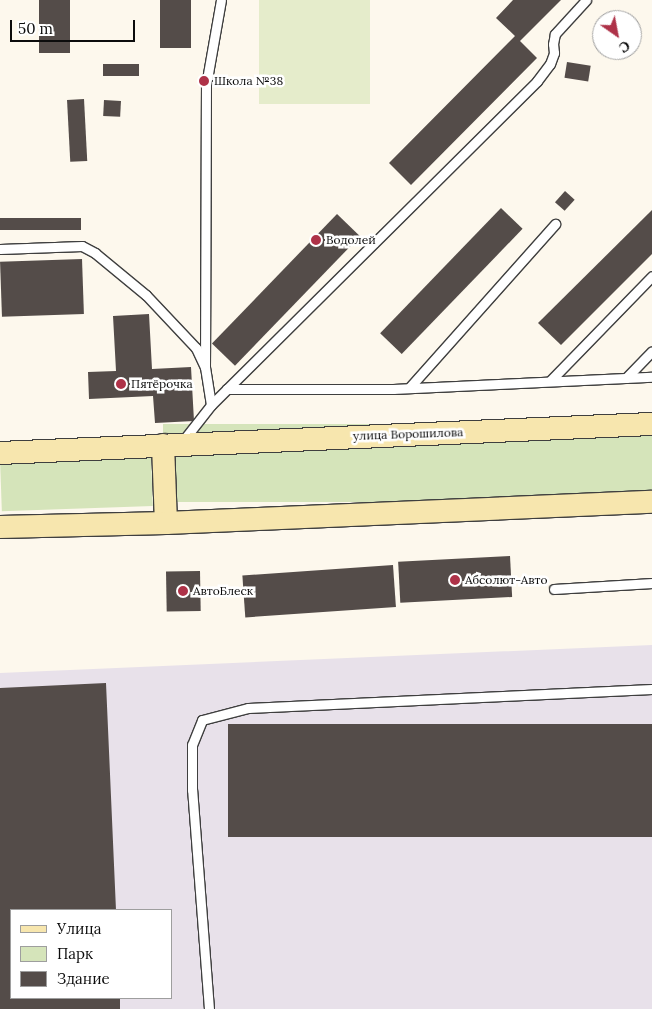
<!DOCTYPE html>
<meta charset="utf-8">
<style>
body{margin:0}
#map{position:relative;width:652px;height:1009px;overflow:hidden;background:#fdf8ed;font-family:Lora,serif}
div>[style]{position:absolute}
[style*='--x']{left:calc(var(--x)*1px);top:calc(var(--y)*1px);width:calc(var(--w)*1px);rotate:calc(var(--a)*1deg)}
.industrial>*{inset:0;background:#e8e1ea}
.green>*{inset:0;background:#d5e4ba;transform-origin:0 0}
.pitch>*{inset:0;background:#e5eccb;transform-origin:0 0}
.building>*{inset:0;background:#544c49;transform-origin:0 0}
.roads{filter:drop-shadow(1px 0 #3f3f3f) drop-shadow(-1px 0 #3f3f3f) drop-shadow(0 1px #3f3f3f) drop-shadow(0 -1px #3f3f3f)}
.service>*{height:9px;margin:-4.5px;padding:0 4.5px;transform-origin:4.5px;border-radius:4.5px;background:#fff}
.secondary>*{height:22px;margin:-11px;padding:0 11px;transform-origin:11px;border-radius:11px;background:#f7e6ae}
.dots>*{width:14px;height:14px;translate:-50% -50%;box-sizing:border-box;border:2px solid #fff;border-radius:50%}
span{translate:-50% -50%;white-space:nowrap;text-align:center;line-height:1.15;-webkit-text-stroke:5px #fff;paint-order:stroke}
.poi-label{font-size:12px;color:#0c0c0c}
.left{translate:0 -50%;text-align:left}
.street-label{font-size:12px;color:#0c0c0c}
.legend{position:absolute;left:10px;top:909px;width:162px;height:90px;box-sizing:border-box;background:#fff;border:1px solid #9e9e9e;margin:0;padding:6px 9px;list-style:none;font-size:15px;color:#0c0c0c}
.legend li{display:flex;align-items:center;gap:10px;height:25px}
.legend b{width:25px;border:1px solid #9e9e9e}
.north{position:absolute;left:592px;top:10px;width:50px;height:50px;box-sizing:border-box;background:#fff;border:1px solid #9e9e9e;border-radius:50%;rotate:147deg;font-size:14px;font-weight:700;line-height:20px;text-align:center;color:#0c0c0c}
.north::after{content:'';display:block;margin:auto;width:18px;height:22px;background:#ae3248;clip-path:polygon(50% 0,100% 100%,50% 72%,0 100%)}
.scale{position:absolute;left:10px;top:20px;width:125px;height:22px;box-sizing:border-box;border:2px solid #0c0c0c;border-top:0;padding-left:6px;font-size:15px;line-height:18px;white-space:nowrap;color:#0c0c0c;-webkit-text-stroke:4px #fff;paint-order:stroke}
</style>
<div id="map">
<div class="industrial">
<div style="clip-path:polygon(evenodd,652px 645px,652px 1009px,0 1009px,0 673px,652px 645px,11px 910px,171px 910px,171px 998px,11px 998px,11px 910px)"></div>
</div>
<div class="green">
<div style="left:652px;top:424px;width:78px;height:489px;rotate:90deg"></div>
<div style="left:151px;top:456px;width:50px;height:151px;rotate:88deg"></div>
</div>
<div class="pitch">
<div style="left:259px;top:0;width:111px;height:104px"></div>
</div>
<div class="building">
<div style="left:39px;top:0;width:31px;height:53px"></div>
<div style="left:160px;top:0;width:31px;height:48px"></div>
<div style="clip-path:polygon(513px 0,561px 0,520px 41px,537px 58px,411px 185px,389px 163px,515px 36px,496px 18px)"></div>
<div style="left:567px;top:62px;width:24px;height:16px;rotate:9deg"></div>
<div style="left:139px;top:64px;width:12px;height:36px;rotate:90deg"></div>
<div style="left:84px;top:99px;width:62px;height:17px;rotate:87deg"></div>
<div style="left:104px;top:100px;width:17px;height:16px;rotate:3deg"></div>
<div style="left:565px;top:191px;width:13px;height:15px;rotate:42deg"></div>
<div style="left:501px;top:208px;width:30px;height:174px;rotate:44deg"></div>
<div style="clip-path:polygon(652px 210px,652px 254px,561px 345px,538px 323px)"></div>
<div style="left:337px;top:214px;width:32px;height:180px;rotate:44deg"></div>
<div style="left:81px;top:218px;width:12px;height:81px;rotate:90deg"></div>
<div style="left:82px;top:259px;width:55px;height:82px;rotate:88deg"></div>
<div style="clip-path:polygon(149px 314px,152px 369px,191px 367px,194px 421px,155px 423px,153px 396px,89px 399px,88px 372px,116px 371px,113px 316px)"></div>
<div style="left:510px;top:556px;width:41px;height:112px;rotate:87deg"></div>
<div style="left:393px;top:565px;width:42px;height:151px;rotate:86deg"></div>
<div style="left:200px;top:571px;width:40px;height:34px;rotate:89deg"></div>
<div style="clip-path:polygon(106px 683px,116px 910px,11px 910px,11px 998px,120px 998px,120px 1009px,0 1009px,0 688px)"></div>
<div style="left:652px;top:724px;width:113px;height:424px;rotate:90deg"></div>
</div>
<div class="roads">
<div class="service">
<div style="--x:0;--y:249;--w:82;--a:-2.1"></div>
<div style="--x:82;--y:246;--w:15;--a:28"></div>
<div style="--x:95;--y:253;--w:66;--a:39.5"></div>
<div style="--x:146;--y:295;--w:73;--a:46.7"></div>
<div style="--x:196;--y:348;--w:21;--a:65"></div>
<div style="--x:205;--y:367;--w:38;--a:81"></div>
<div style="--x:205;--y:367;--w:282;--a:-89.8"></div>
<div style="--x:206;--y:85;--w:86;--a:-80"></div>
<div style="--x:626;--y:378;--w:37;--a:-46"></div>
<div style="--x:550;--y:381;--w:146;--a:-45.8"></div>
<div style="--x:409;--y:388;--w:220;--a:-48.3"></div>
<div style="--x:227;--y:389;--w:437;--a:-44.8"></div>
<div style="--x:537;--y:81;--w:21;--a:-53"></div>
<div style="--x:550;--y:64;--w:12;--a:-70"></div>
<div style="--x:554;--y:53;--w:9;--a:-96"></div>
<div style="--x:553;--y:44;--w:10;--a:-79"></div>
<div style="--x:555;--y:34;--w:46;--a:-47.6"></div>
<div style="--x:182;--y:442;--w:47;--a:-51.9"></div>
<div style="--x:211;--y:405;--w:23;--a:-45"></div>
<div style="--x:227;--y:389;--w:166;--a:0"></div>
<div style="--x:393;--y:389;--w:259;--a:-2.7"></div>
<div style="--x:554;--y:589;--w:98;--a:-3.5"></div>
<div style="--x:209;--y:1009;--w:220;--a:-94.4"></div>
<div style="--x:192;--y:790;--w:45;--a:-90"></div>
<div style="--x:192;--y:745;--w:27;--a:-68"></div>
<div style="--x:202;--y:720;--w:48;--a:-14.6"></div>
<div style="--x:248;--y:708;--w:404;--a:-2.7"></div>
</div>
<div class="secondary">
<div style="--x:163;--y:445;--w:78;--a:87.8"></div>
<div style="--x:0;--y:453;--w:653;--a:-2.55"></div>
<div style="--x:0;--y:527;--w:166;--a:-1.4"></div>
<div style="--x:166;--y:523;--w:486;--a:-2.5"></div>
</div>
</div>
<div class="dots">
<div style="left:204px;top:81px;background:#ae3248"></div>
<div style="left:316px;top:240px;background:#ae3248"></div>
<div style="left:121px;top:384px;background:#ae3248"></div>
<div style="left:455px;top:580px;background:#ae3248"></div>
<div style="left:183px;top:591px;background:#ae3248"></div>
</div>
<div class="poi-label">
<span class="left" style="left:214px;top:81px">Школа №38</span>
<span class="left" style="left:326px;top:240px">Водолей</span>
<span class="left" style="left:131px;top:384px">Пятёрочка</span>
<span class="left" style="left:465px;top:580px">Абсолют-Авто</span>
<span class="left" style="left:193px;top:591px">АвтоБлеск</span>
</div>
<div class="street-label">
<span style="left:408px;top:434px;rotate:-2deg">улица Ворошилова</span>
</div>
<ul class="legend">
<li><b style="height:6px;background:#f7e6ae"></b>Улица</li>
<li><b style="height:14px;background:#d5e4ba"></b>Парк</li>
<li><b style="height:14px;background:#544c49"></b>Здание</li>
</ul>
<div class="north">С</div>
<div class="scale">50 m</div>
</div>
